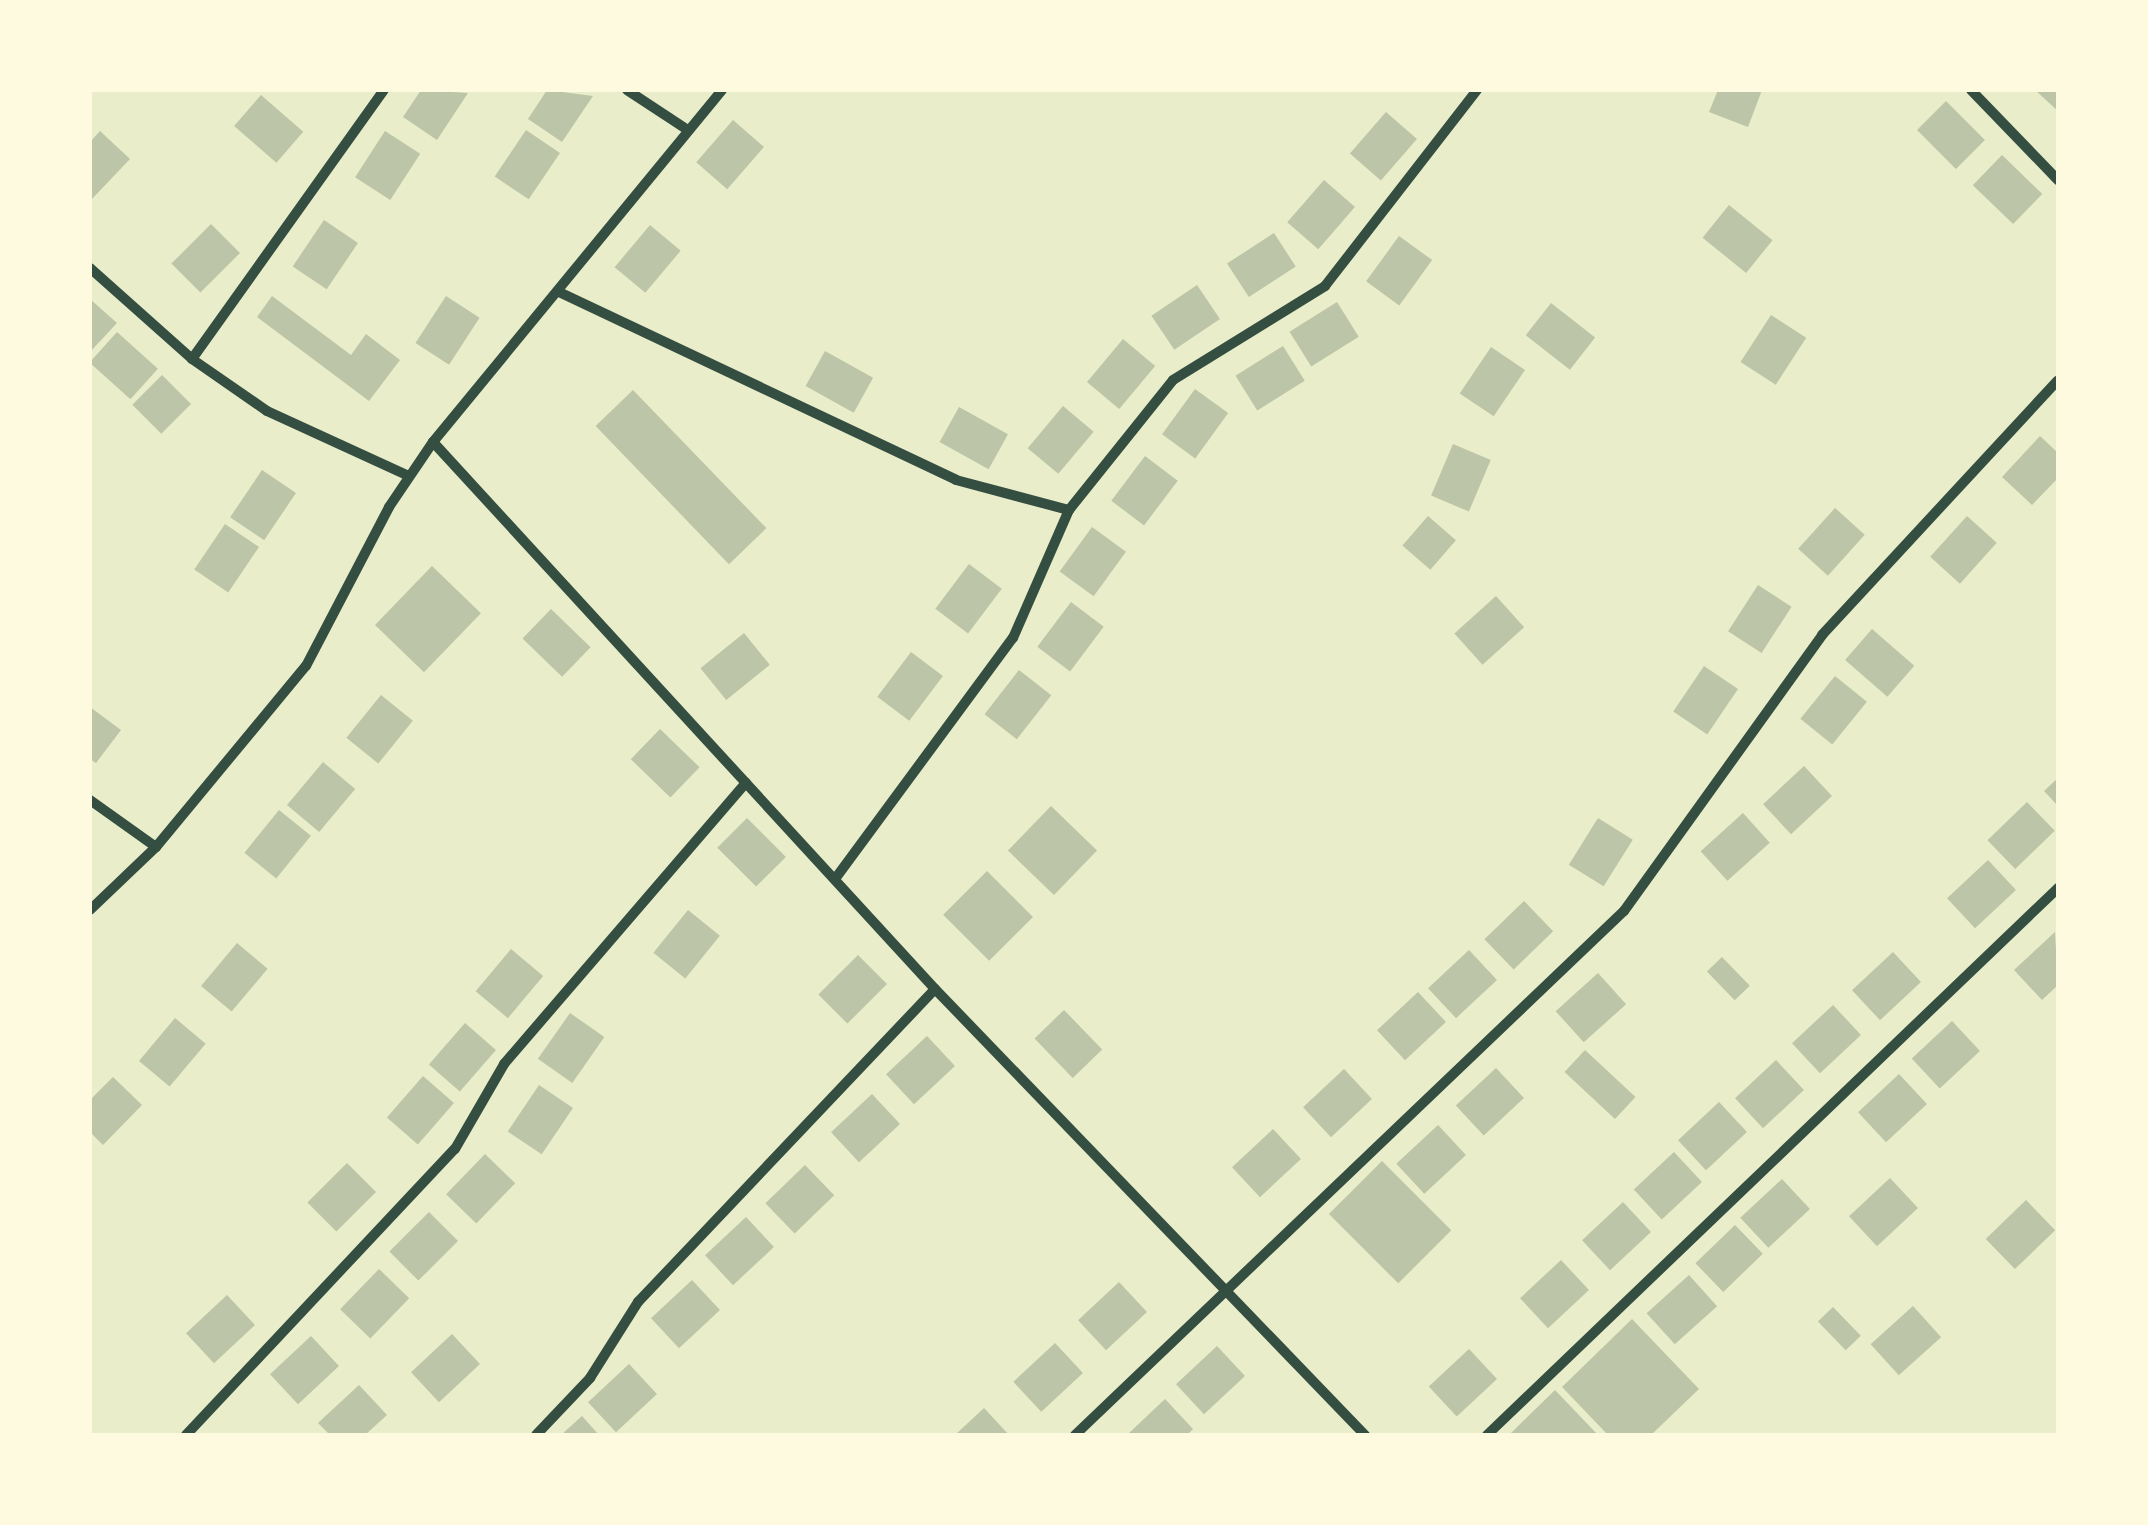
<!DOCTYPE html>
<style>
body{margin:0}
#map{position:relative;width:2148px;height:1525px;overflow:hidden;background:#e9edc9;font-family:"Public Sans",sans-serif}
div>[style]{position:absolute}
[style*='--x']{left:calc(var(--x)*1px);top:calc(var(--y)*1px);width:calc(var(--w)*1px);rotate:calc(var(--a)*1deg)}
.building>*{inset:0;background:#bcc5a7;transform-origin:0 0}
.minor>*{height:10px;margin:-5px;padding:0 5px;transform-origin:5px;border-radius:5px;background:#344e41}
span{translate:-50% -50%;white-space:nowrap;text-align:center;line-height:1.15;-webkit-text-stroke:8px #fefae0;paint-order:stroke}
.frame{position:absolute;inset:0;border:92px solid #fefae0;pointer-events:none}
</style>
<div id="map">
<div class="building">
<div style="clip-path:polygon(421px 90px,468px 93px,437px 140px,403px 117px)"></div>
<div style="clip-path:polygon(547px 90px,593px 96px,562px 142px,528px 119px)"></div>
<div style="clip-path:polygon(1718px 90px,1762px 90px,1748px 127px,1709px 112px)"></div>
<div style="clip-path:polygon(2035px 90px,2058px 90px,2058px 111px)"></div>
<div style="left:261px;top:95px;width:56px;height:41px;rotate:41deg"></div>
<div style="left:1946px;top:101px;width:55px;height:41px;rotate:45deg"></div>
<div style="left:1386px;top:112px;width:41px;height:55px;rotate:41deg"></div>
<div style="left:733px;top:120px;width:41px;height:56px;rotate:41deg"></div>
<div style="left:526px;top:130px;width:41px;height:56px;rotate:34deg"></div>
<div style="clip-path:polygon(100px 131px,130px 159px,90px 201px,90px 142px)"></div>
<div style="left:385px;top:131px;width:42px;height:55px;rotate:33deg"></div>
<div style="left:2002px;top:155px;width:56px;height:42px;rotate:44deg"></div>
<div style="left:1324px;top:180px;width:41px;height:56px;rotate:41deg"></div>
<div style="left:1729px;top:205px;width:56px;height:42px;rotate:39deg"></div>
<div style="left:324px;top:220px;width:41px;height:56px;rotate:34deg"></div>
<div style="left:211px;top:224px;width:41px;height:56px;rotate:45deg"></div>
<div style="left:650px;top:225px;width:40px;height:55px;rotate:40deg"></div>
<div style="left:1274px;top:233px;width:40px;height:56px;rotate:57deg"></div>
<div style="left:1399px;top:236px;width:41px;height:56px;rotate:36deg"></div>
<div style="left:1197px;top:285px;width:41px;height:55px;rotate:56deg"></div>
<div style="clip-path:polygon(272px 296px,351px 355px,366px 334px,400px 360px,369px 401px,257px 317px)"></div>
<div style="left:446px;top:296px;width:40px;height:56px;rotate:33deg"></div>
<div style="clip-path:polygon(90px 299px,117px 323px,90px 352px)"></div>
<div style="left:1337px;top:302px;width:41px;height:56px;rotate:58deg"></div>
<div style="left:1551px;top:303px;width:56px;height:41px;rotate:38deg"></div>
<div style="left:1771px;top:315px;width:42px;height:56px;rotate:33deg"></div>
<div style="left:117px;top:332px;width:55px;height:41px;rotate:42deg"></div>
<div style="left:1123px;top:339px;width:42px;height:56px;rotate:40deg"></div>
<div style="left:1283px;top:346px;width:41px;height:56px;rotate:58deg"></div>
<div style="left:1491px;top:347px;width:41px;height:56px;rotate:34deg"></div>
<div style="left:825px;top:351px;width:55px;height:40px;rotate:29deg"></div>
<div style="left:162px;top:375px;width:41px;height:42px;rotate:45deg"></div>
<div style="left:1195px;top:389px;width:41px;height:56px;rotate:36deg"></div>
<div style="left:633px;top:390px;width:192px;height:52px;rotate:46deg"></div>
<div style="left:1063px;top:406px;width:40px;height:55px;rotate:40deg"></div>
<div style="left:959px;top:407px;width:56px;height:40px;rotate:29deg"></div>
<div style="clip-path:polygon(2040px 436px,2058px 453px,2058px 478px,2032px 505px,2002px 477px)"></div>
<div style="left:1453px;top:444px;width:41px;height:56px;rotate:23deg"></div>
<div style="left:1145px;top:456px;width:41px;height:56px;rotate:37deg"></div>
<div style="left:262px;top:470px;width:41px;height:57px;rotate:34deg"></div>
<div style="left:1835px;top:508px;width:40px;height:55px;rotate:42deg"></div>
<div style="left:1428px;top:516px;width:37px;height:39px;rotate:41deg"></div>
<div style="left:1967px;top:516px;width:40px;height:55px;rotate:42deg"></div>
<div style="left:225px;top:524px;width:41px;height:55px;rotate:34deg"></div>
<div style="left:1092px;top:527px;width:42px;height:55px;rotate:36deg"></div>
<div style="left:969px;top:564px;width:41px;height:56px;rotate:37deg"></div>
<div style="left:432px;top:566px;width:68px;height:82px;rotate:44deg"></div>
<div style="left:1758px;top:585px;width:40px;height:55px;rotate:33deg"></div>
<div style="left:1496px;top:596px;width:42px;height:56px;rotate:48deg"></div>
<div style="left:1071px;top:602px;width:41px;height:56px;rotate:37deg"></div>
<div style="left:551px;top:609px;width:55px;height:41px;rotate:44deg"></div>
<div style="left:1872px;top:629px;width:56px;height:41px;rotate:41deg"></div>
<div style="left:744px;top:633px;width:41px;height:56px;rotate:51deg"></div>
<div style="left:911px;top:652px;width:40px;height:56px;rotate:37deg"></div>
<div style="left:1704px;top:666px;width:41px;height:55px;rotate:34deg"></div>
<div style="left:1019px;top:670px;width:41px;height:56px;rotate:38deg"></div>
<div style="left:1835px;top:676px;width:41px;height:55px;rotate:39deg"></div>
<div style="left:381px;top:695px;width:41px;height:55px;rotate:39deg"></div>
<div style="clip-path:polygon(90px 707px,121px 730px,96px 763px,90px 759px)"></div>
<div style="left:660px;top:729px;width:55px;height:42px;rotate:44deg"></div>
<div style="left:323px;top:762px;width:42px;height:56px;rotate:40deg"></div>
<div style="left:1804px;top:766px;width:41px;height:56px;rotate:47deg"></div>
<div style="clip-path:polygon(2058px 778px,2058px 806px,2044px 791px)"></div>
<div style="left:2027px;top:802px;width:40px;height:55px;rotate:46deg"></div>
<div style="left:1051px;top:806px;width:64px;height:62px;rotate:44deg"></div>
<div style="left:279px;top:810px;width:41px;height:55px;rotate:39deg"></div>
<div style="left:1743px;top:813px;width:40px;height:57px;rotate:48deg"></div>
<div style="left:747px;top:818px;width:55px;height:42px;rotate:45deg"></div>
<div style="left:1598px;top:818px;width:41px;height:55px;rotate:32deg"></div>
<div style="left:1988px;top:860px;width:41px;height:56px;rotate:47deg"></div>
<div style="left:987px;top:871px;width:65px;height:62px;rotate:45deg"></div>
<div style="left:1524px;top:901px;width:42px;height:55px;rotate:46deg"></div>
<div style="left:688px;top:910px;width:41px;height:55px;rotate:39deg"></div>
<div style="clip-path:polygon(2055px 932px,2058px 985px,2042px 1000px,2014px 970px)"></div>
<div style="left:237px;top:943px;width:40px;height:56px;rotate:40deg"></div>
<div style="left:511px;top:949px;width:42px;height:55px;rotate:40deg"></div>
<div style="left:1469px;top:950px;width:41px;height:56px;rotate:47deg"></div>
<div style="left:1893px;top:952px;width:41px;height:56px;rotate:47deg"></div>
<div style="left:858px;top:955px;width:41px;height:56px;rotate:45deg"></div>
<div style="left:1722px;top:957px;width:40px;height:21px;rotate:46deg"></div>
<div style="left:1598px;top:973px;width:42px;height:57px;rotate:48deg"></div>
<div style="left:1418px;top:992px;width:41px;height:56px;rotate:47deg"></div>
<div style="left:1833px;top:1005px;width:41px;height:56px;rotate:47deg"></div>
<div style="left:1064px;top:1010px;width:55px;height:41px;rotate:46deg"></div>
<div style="left:570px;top:1013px;width:42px;height:56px;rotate:35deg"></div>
<div style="left:175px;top:1018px;width:40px;height:56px;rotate:40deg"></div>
<div style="left:1952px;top:1021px;width:41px;height:55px;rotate:47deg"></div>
<div style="left:465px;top:1023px;width:41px;height:55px;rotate:41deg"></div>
<div style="left:927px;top:1036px;width:41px;height:56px;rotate:47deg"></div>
<div style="left:1585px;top:1050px;width:69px;height:30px;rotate:43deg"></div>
<div style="left:1776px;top:1060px;width:41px;height:56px;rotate:47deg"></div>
<div style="left:1496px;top:1068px;width:41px;height:55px;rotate:47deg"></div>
<div style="left:1344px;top:1069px;width:41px;height:56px;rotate:47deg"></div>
<div style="left:1899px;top:1074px;width:41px;height:56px;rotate:47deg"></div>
<div style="left:423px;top:1076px;width:41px;height:55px;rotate:41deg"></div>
<div style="clip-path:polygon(113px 1077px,142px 1105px,103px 1145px,90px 1132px,90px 1100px)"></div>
<div style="left:539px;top:1085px;width:41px;height:56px;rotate:34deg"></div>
<div style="left:872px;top:1094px;width:41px;height:56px;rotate:47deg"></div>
<div style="left:1719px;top:1102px;width:41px;height:56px;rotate:47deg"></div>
<div style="left:1438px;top:1125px;width:41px;height:57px;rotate:47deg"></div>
<div style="left:1273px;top:1129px;width:41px;height:56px;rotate:47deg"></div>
<div style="left:1674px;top:1152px;width:41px;height:55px;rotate:47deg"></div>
<div style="left:485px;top:1154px;width:42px;height:56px;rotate:44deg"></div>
<div style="left:1382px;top:1161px;width:98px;height:75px;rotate:45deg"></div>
<div style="left:347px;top:1163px;width:41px;height:56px;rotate:45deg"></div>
<div style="left:805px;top:1165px;width:42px;height:55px;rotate:46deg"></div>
<div style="left:1890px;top:1178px;width:41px;height:56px;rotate:47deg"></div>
<div style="left:1782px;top:1179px;width:41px;height:57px;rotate:47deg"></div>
<div style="left:2026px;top:1200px;width:42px;height:56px;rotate:46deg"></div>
<div style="left:1623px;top:1202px;width:41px;height:56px;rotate:47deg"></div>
<div style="left:429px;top:1212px;width:41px;height:56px;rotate:45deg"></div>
<div style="left:746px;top:1217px;width:41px;height:56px;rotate:47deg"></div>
<div style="left:1735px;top:1225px;width:40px;height:55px;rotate:46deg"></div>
<div style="left:1561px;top:1260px;width:41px;height:56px;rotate:47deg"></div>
<div style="left:379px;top:1269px;width:42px;height:56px;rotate:44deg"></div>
<div style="left:1689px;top:1275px;width:42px;height:57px;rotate:48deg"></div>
<div style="left:692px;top:1280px;width:41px;height:56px;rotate:47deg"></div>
<div style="left:1119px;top:1282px;width:41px;height:56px;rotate:47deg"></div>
<div style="left:227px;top:1295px;width:41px;height:56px;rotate:47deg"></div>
<div style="left:1913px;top:1306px;width:42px;height:57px;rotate:48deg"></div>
<div style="left:1833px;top:1307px;width:40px;height:21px;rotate:46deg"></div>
<div style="clip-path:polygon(1632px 1319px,1699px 1389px,1651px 1435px,1608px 1435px,1562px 1387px)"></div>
<div style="left:452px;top:1334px;width:41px;height:56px;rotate:47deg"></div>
<div style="left:311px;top:1336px;width:41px;height:56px;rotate:47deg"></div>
<div style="left:1055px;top:1343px;width:41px;height:57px;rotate:47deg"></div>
<div style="left:1217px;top:1346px;width:41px;height:56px;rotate:47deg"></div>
<div style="left:1469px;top:1349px;width:41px;height:55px;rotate:47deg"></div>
<div style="left:629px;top:1364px;width:41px;height:56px;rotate:47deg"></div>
<div style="clip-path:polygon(359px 1385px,387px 1415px,365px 1435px,330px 1435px,318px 1423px)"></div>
<div style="clip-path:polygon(1555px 1390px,1598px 1435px,1509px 1435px)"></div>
<div style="clip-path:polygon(1165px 1399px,1193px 1429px,1187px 1435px,1127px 1435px)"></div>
<div style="clip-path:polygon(984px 1408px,1009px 1435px,955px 1435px)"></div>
<div style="clip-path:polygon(582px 1416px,599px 1435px,561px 1435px)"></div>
</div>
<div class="minor">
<div style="--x:627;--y:90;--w:73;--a:33.3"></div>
<div style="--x:1971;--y:90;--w:125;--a:46"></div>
<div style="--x:90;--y:268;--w:137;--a:41.7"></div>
<div style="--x:192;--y:359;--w:91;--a:34.7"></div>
<div style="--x:267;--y:411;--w:156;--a:24.6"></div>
<div style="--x:559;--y:292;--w:439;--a:25.3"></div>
<div style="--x:956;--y:480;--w:117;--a:14.9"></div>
<div style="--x:192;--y:359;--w:330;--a:-54.5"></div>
<div style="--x:433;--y:442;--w:742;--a:47.46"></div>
<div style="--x:935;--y:989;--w:620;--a:46.05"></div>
<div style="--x:90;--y:800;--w:81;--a:35.5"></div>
<div style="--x:835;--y:879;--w:300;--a:-53.6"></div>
<div style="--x:1013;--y:638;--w:140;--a:-66.4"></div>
<div style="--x:1069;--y:510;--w:166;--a:-51.3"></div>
<div style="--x:1173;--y:380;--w:179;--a:-31.7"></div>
<div style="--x:1325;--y:286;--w:248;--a:-52.2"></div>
<div style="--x:90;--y:910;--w:91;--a:-43.7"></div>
<div style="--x:156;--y:847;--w:235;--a:-50.4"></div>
<div style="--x:306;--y:666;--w:179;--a:-62.4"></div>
<div style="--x:389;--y:507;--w:78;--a:-55.9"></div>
<div style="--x:433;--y:442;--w:455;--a:-50.6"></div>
<div style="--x:186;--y:1435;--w:393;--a:-46.8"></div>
<div style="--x:455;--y:1149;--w:98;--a:-60"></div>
<div style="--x:504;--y:1064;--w:371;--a:-49.3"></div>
<div style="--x:536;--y:1435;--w:79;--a:-46.5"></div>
<div style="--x:590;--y:1378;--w:90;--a:-57.7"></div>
<div style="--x:638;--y:1302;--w:431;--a:-46.5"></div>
<div style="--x:1075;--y:1435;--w:759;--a:-43.67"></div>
<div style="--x:1624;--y:911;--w:340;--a:-54.3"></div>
<div style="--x:1822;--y:635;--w:347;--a:-47.2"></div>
<div style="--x:1487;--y:1435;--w:791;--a:-43.77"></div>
</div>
<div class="frame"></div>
</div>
